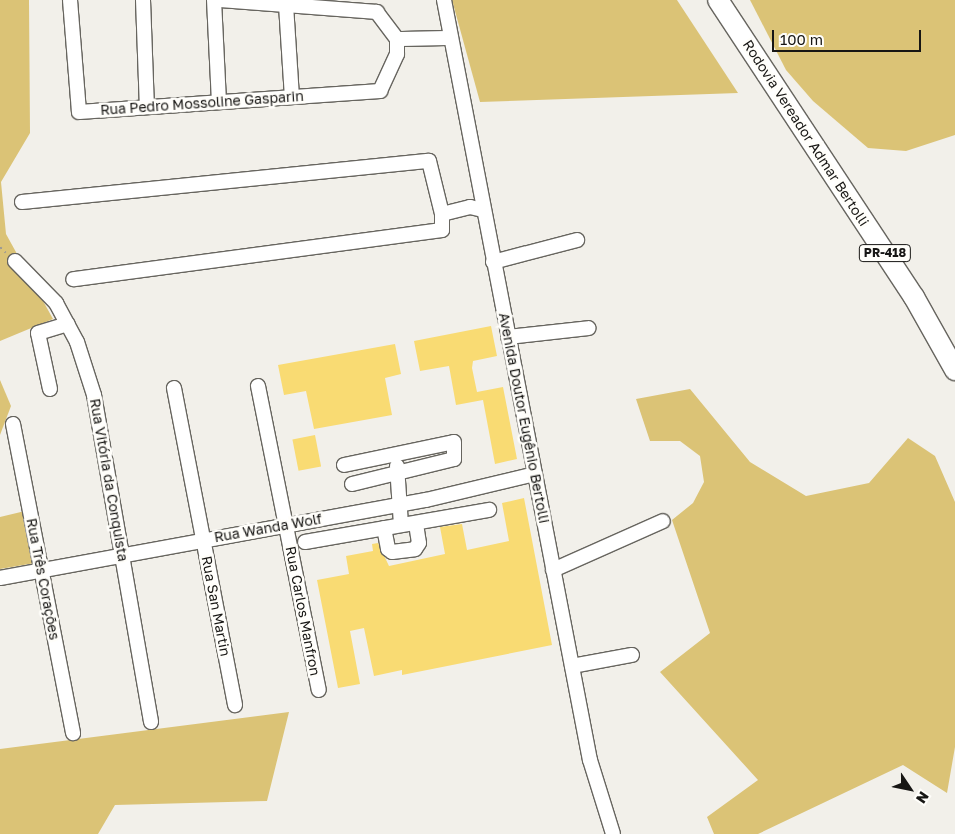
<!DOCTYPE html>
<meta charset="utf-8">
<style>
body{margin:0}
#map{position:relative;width:955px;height:834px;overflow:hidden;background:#f2f0ea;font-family:"Golos Text",sans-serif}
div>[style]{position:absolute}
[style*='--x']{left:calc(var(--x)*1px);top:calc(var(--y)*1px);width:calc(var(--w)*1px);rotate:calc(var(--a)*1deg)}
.green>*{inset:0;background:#dbc376}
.building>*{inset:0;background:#f9db73;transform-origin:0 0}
.path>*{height:2px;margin-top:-1px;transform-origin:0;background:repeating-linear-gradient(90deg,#9a9894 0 2.5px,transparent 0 6.5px)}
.roads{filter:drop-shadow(1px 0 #67655f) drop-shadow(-1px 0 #67655f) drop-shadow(0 1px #67655f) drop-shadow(0 -1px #67655f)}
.minor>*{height:14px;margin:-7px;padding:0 7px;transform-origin:7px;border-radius:7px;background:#fff}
.highway>*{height:20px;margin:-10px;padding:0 10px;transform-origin:10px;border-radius:10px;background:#fff}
span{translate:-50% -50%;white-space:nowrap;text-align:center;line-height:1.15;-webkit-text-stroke:5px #fffefa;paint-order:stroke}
.shield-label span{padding:1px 4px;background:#fffefa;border:1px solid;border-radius:4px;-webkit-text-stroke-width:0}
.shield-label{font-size:12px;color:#171614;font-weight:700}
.street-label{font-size:14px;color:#171614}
.north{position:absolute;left:885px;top:764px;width:50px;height:50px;-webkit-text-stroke:4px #fffefa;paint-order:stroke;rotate:124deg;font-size:14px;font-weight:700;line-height:20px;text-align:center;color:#171614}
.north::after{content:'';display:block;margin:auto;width:18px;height:22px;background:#171614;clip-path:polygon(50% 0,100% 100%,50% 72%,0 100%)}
.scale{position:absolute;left:772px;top:30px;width:149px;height:22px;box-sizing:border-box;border:2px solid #171614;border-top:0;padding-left:6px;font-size:15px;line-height:18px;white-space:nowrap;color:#171614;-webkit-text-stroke:4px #fffefa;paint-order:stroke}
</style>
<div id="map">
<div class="green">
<div style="clip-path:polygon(0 0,29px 0,30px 133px,1px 182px,6px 234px,53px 319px,0 341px)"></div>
<div style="clip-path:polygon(452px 0,677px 0,738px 93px,480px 102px)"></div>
<div style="clip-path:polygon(750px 0,955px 0,955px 135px,906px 151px,868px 148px,813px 101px,786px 70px)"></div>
<div style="clip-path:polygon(0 380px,11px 406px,0 435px)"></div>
<div style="clip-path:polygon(690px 389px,750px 462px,806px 496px,869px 483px,908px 438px,935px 456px,955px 502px,955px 747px,947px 793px,903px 765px,758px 834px,714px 834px,707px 817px,758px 780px,660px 672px,710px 633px,672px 520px,693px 503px,704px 482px,700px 456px,680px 441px,650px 441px,636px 399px)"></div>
<div style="clip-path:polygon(25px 511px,35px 563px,0 569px,0 517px)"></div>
<div style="clip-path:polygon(289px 712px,267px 801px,115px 805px,98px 834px,0 834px,0 749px)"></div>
</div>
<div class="building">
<div style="clip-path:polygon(491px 326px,497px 356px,473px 361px,472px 368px,477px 392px,503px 387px,517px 459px,495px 464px,483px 400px,456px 405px,449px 366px,420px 371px,414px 341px)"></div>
<div style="clip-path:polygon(395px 344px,401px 374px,385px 378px,392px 415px,314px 429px,306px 391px,284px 395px,278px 365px)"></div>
<div style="left:315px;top:435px;width:32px;height:23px;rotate:79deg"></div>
<div style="clip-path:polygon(524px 498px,552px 645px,402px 675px,402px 670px,374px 676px,364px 628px,350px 631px,360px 684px,338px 688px,317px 580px,349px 574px,346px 556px,373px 551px,372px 544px,378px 543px,389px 566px,445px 554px,440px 527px,462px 524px,467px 550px,509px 541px,502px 503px)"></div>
</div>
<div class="path">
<div style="--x:0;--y:247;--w:8;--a:45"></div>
</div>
<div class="roads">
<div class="minor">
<div style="--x:70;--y:0;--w:112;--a:85.4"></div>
<div style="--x:79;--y:112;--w:302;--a:-4"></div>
<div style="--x:380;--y:91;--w:41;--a:-65.3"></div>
<div style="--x:397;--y:54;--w:15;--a:-90"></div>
<div style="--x:397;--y:39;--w:34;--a:-127"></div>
<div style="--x:377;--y:12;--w:157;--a:-175.6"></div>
<div style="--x:143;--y:0;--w:107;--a:87.9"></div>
<div style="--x:214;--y:0;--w:102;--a:87.2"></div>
<div style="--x:444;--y:0;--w:774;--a:79.13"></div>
<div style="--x:590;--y:760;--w:77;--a:72.7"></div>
<div style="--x:286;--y:5;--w:92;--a:86.3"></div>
<div style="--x:397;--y:39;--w:54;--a:-1.1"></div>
<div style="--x:22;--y:202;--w:409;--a:-5.8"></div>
<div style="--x:429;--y:161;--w:55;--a:76.2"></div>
<div style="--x:442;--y:214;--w:16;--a:90"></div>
<div style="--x:442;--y:230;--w:372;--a:172.4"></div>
<div style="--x:442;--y:214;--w:29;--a:-14"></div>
<div style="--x:470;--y:207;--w:13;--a:13"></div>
<div style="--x:15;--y:261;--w:59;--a:45.7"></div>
<div style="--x:56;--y:303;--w:44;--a:61.7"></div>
<div style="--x:77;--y:342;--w:56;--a:72.2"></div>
<div style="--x:94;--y:395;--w:332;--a:80.1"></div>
<div style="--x:493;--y:262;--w:87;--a:-14.7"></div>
<div style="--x:508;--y:337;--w:81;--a:-6.3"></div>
<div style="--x:258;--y:386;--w:310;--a:78.7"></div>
<div style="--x:174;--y:388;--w:323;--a:79.1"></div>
<div style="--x:50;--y:389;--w:57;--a:-102.1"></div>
<div style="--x:38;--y:333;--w:31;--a:-17"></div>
<div style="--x:13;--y:424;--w:315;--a:79"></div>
<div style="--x:344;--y:465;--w:112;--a:-11.8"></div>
<div style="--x:454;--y:442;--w:17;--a:90"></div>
<div style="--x:454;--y:459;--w:105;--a:166.2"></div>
<div style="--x:397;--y:466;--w:59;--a:86.1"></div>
<div style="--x:384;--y:528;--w:21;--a:79"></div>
<div style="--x:388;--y:549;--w:5;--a:37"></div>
<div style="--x:392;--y:552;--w:23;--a:-7"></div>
<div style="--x:415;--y:549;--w:7;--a:-56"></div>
<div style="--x:419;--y:543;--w:20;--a:-99"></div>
<div style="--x:305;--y:542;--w:187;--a:-9.9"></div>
<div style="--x:553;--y:570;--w:120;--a:-24"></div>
<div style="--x:0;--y:578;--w:433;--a:-10.4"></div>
<div style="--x:426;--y:500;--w:112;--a:-13.4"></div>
<div style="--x:572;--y:666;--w:61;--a:-10.4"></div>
</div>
<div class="highway">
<div style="--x:718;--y:0;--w:356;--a:56.6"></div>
<div style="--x:914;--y:297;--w:84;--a:60.7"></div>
</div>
</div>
<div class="shield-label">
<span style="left:885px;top:253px">PR-418</span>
</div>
<div class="street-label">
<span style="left:202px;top:103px;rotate:-4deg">Rua Pedro Mossoline Gasparin</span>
<span style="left:806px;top:133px;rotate:57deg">Rodovia Vereador Admar Bertolli</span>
<span style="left:524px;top:418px;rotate:79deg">Avenida Doutor Eugênio Bertolli</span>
<span style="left:109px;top:480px;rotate:80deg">Rua Vitória da Conquista</span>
<span style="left:268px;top:528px;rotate:-10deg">Rua Wanda Wolf</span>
<span style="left:43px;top:579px;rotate:79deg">Rua Três Corações</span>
<span style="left:216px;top:606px;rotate:79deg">Rua San Martin</span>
<span style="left:303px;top:611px;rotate:79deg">Rua Carlos Manfron</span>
</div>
<div class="north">N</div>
<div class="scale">100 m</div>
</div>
